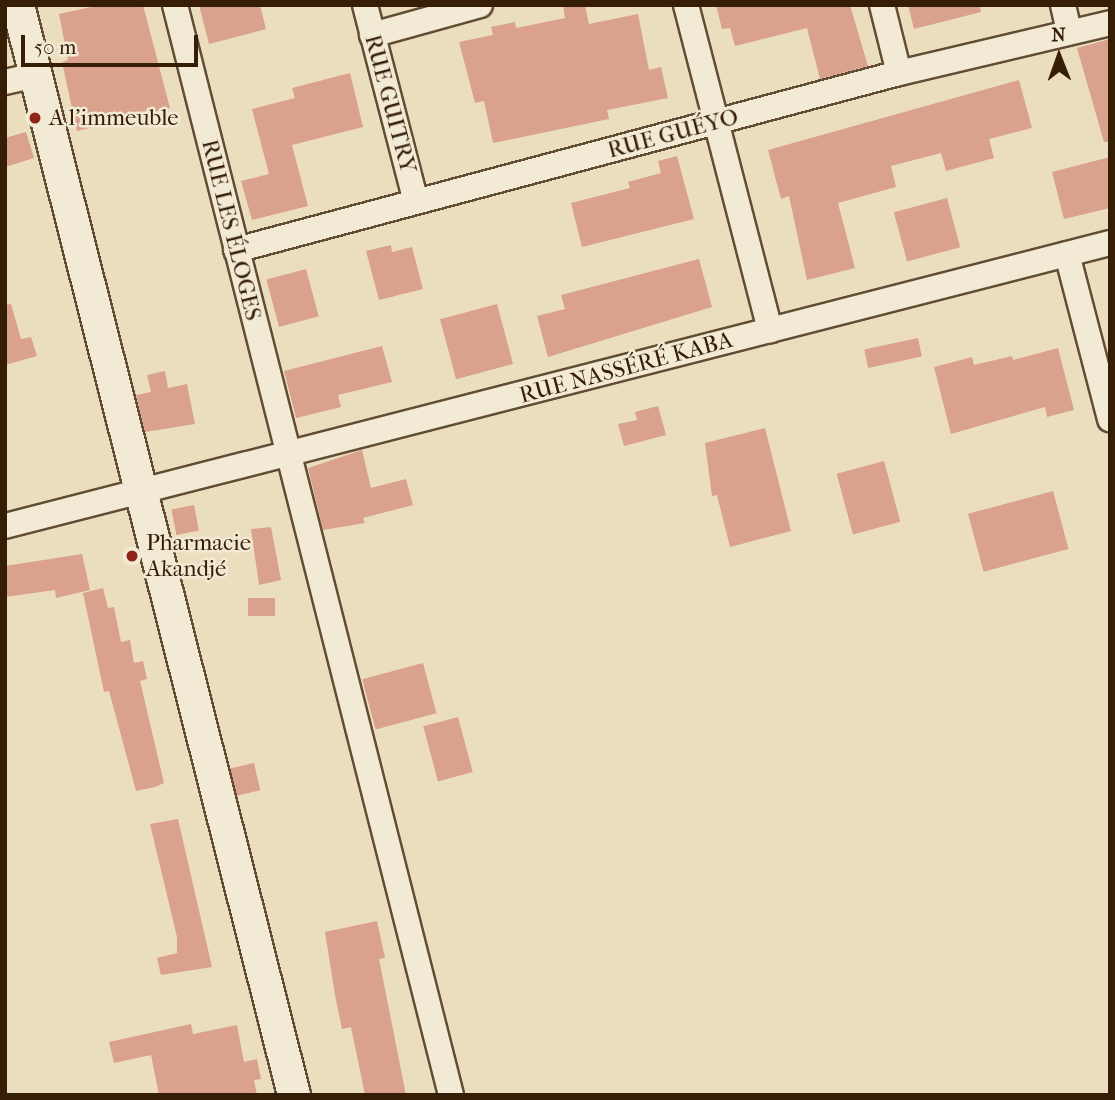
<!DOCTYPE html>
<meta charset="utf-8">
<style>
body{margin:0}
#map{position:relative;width:1115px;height:1100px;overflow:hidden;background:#ebdebf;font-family:"IM FELL French Canon",serif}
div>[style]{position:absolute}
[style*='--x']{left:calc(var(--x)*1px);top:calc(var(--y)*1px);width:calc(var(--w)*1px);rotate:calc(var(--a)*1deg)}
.building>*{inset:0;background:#daa18d;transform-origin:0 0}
.roads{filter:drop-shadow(2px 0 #624d34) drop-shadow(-2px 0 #624d34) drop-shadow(0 2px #624d34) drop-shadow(0 -2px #624d34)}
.minor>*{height:24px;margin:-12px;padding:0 12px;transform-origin:12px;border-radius:12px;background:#f2ead5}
.tertiary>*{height:32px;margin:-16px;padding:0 16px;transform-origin:16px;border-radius:16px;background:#f2ead5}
.dots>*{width:19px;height:19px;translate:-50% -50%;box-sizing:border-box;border:4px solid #f2ead5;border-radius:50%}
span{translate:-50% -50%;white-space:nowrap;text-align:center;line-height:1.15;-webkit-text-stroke:5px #f2ead5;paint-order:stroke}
.street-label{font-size:23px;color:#351d06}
.poi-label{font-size:23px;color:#351d06}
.left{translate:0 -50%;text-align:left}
.frame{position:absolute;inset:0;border:7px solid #351d06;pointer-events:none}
.north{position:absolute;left:1024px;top:21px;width:70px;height:70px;-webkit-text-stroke:5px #f2ead5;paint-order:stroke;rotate:359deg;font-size:19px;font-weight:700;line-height:28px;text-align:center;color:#351d06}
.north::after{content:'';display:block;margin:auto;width:24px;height:32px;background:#351d06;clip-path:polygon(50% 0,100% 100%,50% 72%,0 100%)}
.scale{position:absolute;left:21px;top:35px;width:177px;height:32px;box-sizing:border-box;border:4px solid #351d06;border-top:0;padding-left:9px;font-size:21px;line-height:24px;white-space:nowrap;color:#351d06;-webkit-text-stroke:5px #f2ead5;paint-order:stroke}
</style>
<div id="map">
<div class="building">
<div style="clip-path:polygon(100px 5px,143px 5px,170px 108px,77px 131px,62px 62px,68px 60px,59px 14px)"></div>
<div style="clip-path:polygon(199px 5px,260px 5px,266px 29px,209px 44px)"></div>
<div style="clip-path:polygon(563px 5px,585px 5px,589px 24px,638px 14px,649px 70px,661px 67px,668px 98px,607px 110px,609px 119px,493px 143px,484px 101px,475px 103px,459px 42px,493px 35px,491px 27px,515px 22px,516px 28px,565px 18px)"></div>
<div style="clip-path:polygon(716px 5px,850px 5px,868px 66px,820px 79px,807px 28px,735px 46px,730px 28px,722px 29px)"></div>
<div style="clip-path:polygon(908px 5px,980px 5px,981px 12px,914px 29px)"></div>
<div style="clip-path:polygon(1110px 39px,1110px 142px,1104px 142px,1077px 48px)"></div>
<div style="clip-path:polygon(350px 73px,363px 127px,292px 145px,308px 206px,252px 220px,241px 181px,269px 174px,252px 109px,295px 98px,292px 88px)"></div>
<div style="clip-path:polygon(1019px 80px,1032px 128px,989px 139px,994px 158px,946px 171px,941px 153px,891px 166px,896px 187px,838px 203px,855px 268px,807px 280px,789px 196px,781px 199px,768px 150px)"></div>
<div style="clip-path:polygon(26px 132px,34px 158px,5px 167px,5px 138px)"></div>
<div style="clip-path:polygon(677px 156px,694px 219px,582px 247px,571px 203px,630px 188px,628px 182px,661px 173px,658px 161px)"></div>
<div style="clip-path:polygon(1110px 157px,1110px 208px,1064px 219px,1052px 172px)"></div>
<div style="left:947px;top:198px;width:51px;height:55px;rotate:75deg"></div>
<div style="clip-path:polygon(391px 245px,392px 252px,412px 247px,423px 289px,379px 300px,366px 251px)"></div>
<div style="clip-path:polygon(699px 259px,712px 307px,548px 357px,537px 316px,565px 309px,561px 295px)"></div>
<div style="left:306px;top:269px;width:49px;height:41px;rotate:75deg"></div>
<div style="clip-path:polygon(11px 304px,21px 339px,31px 337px,37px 356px,5px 365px,5px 305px)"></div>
<div style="left:497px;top:304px;width:62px;height:59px;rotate:75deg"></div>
<div style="left:918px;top:338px;width:19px;height:55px;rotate:78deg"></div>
<div style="clip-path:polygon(382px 346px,392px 382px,338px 395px,341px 407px,296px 418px,284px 371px)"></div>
<div style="clip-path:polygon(1058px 348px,1074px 410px,1047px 417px,1045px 407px,951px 434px,934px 367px,972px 357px,974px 365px,1012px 356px,1013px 360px)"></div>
<div style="clip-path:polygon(165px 371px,168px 388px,187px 384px,195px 424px,145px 432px,136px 395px,151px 392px,147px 375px)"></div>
<div style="clip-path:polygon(658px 406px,666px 435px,624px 446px,618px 424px,637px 420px,635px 412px)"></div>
<div style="clip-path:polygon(765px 428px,791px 531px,730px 547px,717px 495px,712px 496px,705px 443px)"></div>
<div style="clip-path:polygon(362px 450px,371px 488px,406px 479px,413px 505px,363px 518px,365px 523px,323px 530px,308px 468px)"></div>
<div style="left:884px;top:461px;width:63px;height:49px;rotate:75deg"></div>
<div style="left:1053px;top:491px;width:60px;height:88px;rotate:75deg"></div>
<div style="left:194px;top:505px;width:26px;height:23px;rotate:79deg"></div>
<div style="clip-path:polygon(271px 527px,281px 580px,259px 585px,251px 529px)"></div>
<div style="clip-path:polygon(82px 554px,90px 590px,56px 598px,55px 590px,5px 597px,5px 566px)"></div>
<div style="clip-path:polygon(103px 588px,108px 608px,114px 607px,121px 642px,130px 640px,134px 663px,143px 661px,147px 679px,140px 681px,164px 783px,155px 787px,136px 791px,109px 691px,104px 692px,83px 593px)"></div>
<div style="left:248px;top:598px;width:27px;height:18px"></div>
<div style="left:423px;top:663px;width:52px;height:63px;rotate:75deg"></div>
<div style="left:458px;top:717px;width:57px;height:36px;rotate:75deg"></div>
<div style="left:254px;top:763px;width:28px;height:25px;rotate:77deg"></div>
<div style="clip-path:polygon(178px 819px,212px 967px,161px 975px,157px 958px,177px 953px,177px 937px,150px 824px)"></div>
<div style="clip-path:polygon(377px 921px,385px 958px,379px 959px,406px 1095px,365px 1095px,351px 1027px,342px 1029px,335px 995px,325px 932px)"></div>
<div style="clip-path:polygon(191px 1024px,193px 1034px,237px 1025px,244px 1062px,257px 1059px,261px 1079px,254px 1080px,257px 1095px,159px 1095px,151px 1055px,114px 1063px,109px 1042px)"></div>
</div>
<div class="roads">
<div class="minor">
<div style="--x:175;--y:5;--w:1124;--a:75.79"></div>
<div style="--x:365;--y:5;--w:203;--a:75.5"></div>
<div style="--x:686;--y:5;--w:336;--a:75.5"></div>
<div style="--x:882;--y:5;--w:70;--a:76"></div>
<div style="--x:1063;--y:5;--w:27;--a:77"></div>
<div style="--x:372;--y:35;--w:112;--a:-15.5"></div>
<div style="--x:5;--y:82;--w:32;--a:-13"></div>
<div style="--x:236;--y:250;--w:686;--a:-14.95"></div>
<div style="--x:899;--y:73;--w:217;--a:-13.3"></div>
<div style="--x:1067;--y:254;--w:171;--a:75.4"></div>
<div style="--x:5;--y:526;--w:1141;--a:-14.37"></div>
</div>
<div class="tertiary">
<div style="--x:18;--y:5;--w:1124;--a:75.79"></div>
</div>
</div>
<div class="dots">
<div style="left:35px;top:118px;background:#8f2418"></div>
<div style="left:132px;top:556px;background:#8f2418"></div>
</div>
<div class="street-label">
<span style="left:390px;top:104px;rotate:75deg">RUE GUITRY</span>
<span style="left:673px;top:134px;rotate:-15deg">RUE GUÉYO</span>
<span style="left:231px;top:230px;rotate:76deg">RUE LES ÉLOGES</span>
<span style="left:626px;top:368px;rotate:-15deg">RUE NASSÉRÉ KABA</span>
</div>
<div class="poi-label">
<span class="left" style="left:49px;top:118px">A l'immeuble</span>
<span class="left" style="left:146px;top:556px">Pharmacie<br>Akandjé</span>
</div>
<div class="frame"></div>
<div class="north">N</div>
<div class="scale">50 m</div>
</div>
